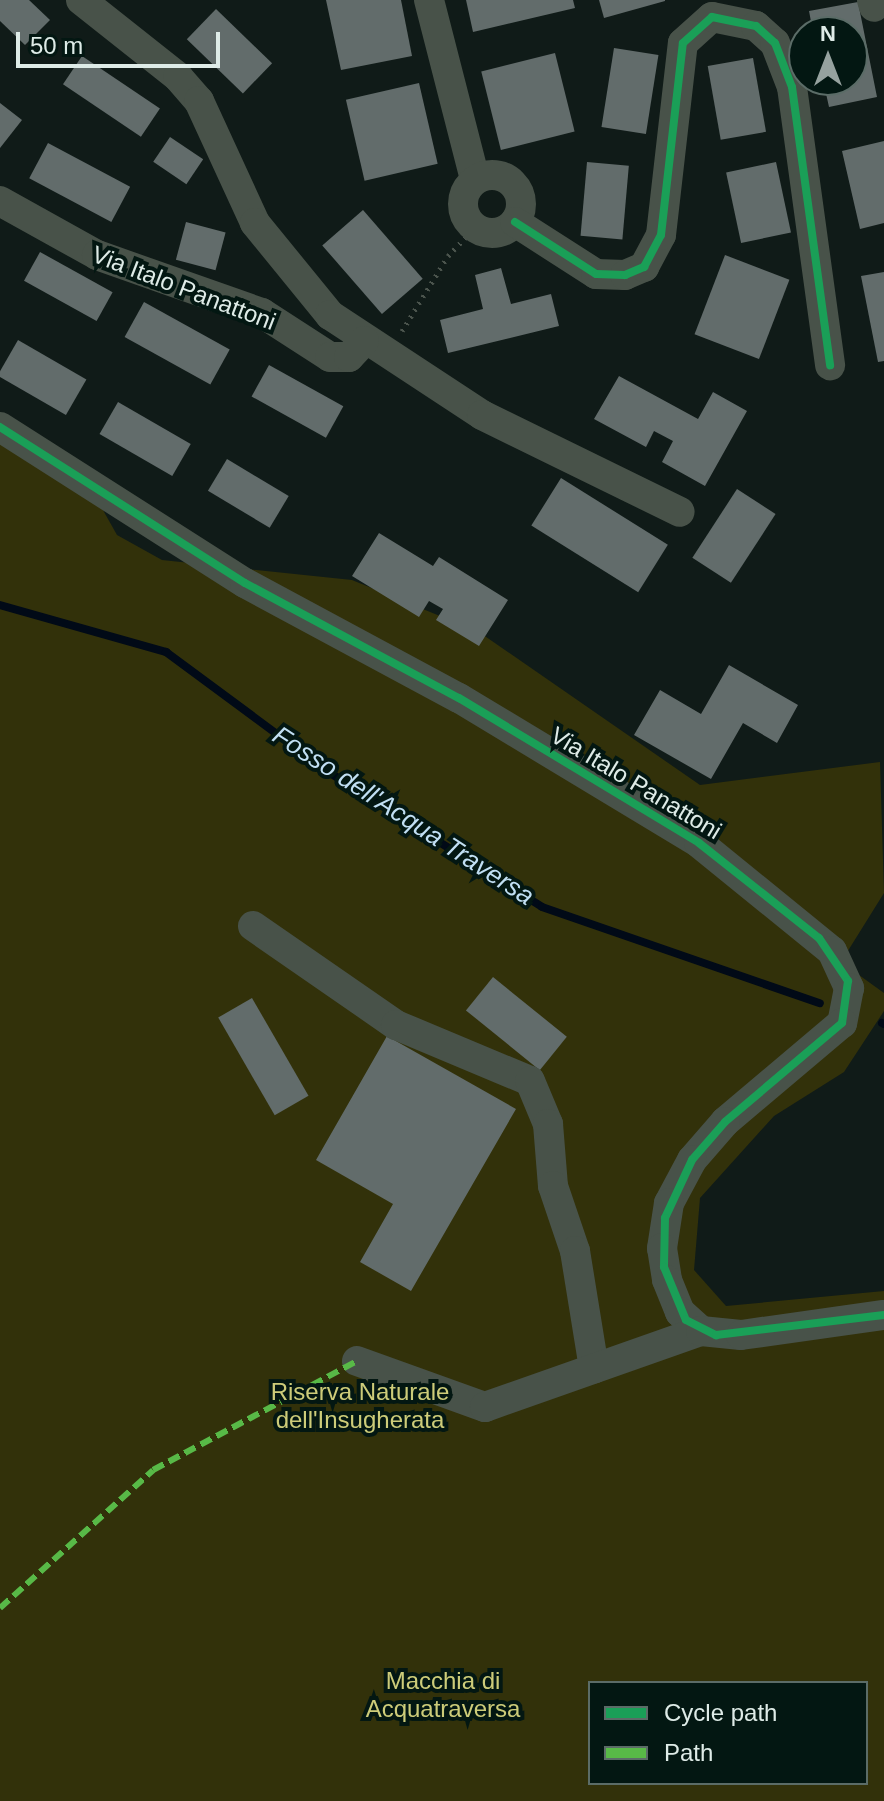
<!DOCTYPE html>
<style>
body{margin:0}
#map{position:relative;width:884px;height:1801px;overflow:hidden;background:#101b18;font-family:Arial,sans-serif}
div>[style]{position:absolute}
[style*='--x']{left:calc(var(--x)*1px);top:calc(var(--y)*1px);width:calc(var(--w)*1px);rotate:calc(var(--a)*1deg)}
.green>*{inset:0;background:#32310a}
.stream>*{height:8px;margin:-4px;padding:0 4px;transform-origin:4px;border-radius:4px;background:#010a17}
.building>*{inset:0;background:#626c6b;transform-origin:0 0}
.path>*{height:5px;margin-top:-2.5px;transform-origin:0;background:repeating-linear-gradient(90deg,#4b544d 0 2px,transparent 0 8px)}
.minor>*{height:30px;margin:-15px;padding:0 15px;transform-origin:15px;border-radius:15px;background:#485249}
.minor>.ring{margin:-15px;padding:0;box-sizing:content-box;background:none;border:30px solid #485249;border-radius:50%}
.quiet>*{height:6px;margin-top:-3px;transform-origin:0;background:repeating-linear-gradient(90deg,#58b947 0 12px,transparent 0 18px)}
.cycleway>*{height:8px;margin:-4px;padding:0 4px;transform-origin:4px;border-radius:4px;background:#1a9f57}
span{translate:-50% -50%;white-space:nowrap;text-align:center;line-height:1.15;-webkit-text-stroke:8px #031712;paint-order:stroke}
.street-label{font-size:24px;color:#deebe7}
.park-label{font-size:24px;color:#cdcc79}
.water-label{font-size:26px;color:#c1dff3;font-style:italic}
.legend{position:absolute;left:588px;top:1681px;width:280px;height:104px;box-sizing:border-box;background:#031712;border:2px solid #5b6c67;margin:0;padding:10px 14px;list-style:none;font-size:24px;color:#deebe7}
.legend li{display:flex;align-items:center;gap:16px;height:40px}
.legend b{width:40px;border:2px solid #5b6c67}
.north{position:absolute;left:788px;top:16px;width:80px;height:80px;box-sizing:border-box;background:#031712;border:2px solid #5b6c67;border-radius:50%;rotate:0deg;font-size:22px;font-weight:700;line-height:32px;text-align:center;color:#deebe7}
.north::after{content:'';display:block;margin:auto;width:28px;height:36px;background:#96a29f;clip-path:polygon(50% 0,100% 100%,50% 72%,0 100%)}
.scale{position:absolute;left:16px;top:32px;width:204px;height:36px;box-sizing:border-box;border:4px solid #deebe7;border-top:0;padding-left:10px;font-size:24px;line-height:28px;white-space:nowrap;color:#deebe7;-webkit-text-stroke:6px #031712;paint-order:stroke}
</style>
<div id="map">
<div class="green">
<div style="clip-path:polygon(evenodd,0 443px,99px 503px,117px 535px,162px 560px,352px 580px,479px 632px,700px 785px,880px 762px,884px 893px,841px 962px,884px 993px,884px 1011px,844px 1072px,774px 1116px,700px 1198px,694px 1270px,726px 1306px,884px 1291px,884px 1801px,0 1801px,0 443px,590px 1683px,866px 1683px,866px 1783px,590px 1783px,590px 1683px)"></div>
</div>
<div class="stream">
<div style="--x:0;--y:605;--w:173;--a:15.8"></div>
<div style="--x:166;--y:652;--w:200;--a:36.5"></div>
<div style="--x:327;--y:771;--w:254;--a:32.3"></div>
<div style="--x:542;--y:907;--w:294;--a:19.1"></div>
<div style="--x:882;--y:1023;--w:2;--a:27"></div>
</div>
<div class="building">
<div style="clip-path:polygon(0 0,29px 0,50px 20px,25px 45px,0 21px)"></div>
<div style="clip-path:polygon(326px 0,401px 0,412px 56px,341px 70px)"></div>
<div style="clip-path:polygon(466px 0,573px 0,575px 8px,473px 32px)"></div>
<div style="clip-path:polygon(599px 0,665px 0,665px 1px,604px 18px)"></div>
<div style="clip-path:polygon(858px 2px,877px 97px,829px 107px,823px 80px,852px 80px,852px 32px,813px 32px,809px 11px)"></div>
<div style="left:216px;top:9px;width:78px;height:42px;rotate:44deg"></div>
<div style="left:614px;top:48px;width:45px;height:80px;rotate:9deg"></div>
<div style="left:555px;top:53px;width:81px;height:76px;rotate:76deg"></div>
<div style="left:82px;top:56px;width:94px;height:34px;rotate:34deg"></div>
<div style="left:753px;top:58px;width:75px;height:46px;rotate:80deg"></div>
<div style="left:419px;top:83px;width:83px;height:75px;rotate:77deg"></div>
<div style="clip-path:polygon(0 103px,22px 120px,0 148px)"></div>
<div style="left:170px;top:137px;width:40px;height:30px;rotate:34deg"></div>
<div style="clip-path:polygon(884px 141px,884px 223px,860px 229px,842px 151px)"></div>
<div style="left:48px;top:143px;width:93px;height:40px;rotate:28deg"></div>
<div style="left:587px;top:162px;width:42px;height:74px;rotate:5deg"></div>
<div style="left:776px;top:162px;width:72px;height:51px;rotate:78deg"></div>
<div style="left:363px;top:210px;width:91px;height:54px;rotate:49deg"></div>
<div style="left:186px;top:222px;width:41px;height:39px;rotate:15deg"></div>
<div style="left:40px;top:252px;width:83px;height:33px;rotate:29deg"></div>
<div style="left:725px;top:255px;width:69px;height:85px;rotate:21deg"></div>
<div style="clip-path:polygon(501px 268px,511px 304px,551px 294px,559px 326px,448px 353px,440px 320px,483px 309px,475px 275px)"></div>
<div style="clip-path:polygon(884px 272px,884px 361px,878px 362px,861px 276px)"></div>
<div style="left:144px;top:302px;width:98px;height:40px;rotate:29deg"></div>
<div style="left:18px;top:340px;width:79px;height:41px;rotate:30deg"></div>
<div style="left:269px;top:365px;width:85px;height:36px;rotate:29deg"></div>
<div style="clip-path:polygon(619px 376px,698px 419px,713px 392px,747px 411px,705px 486px,662px 462px,673px 441px,654px 431px,646px 447px,594px 419px)"></div>
<div style="left:118px;top:402px;width:84px;height:37px;rotate:30deg"></div>
<div style="left:227px;top:459px;width:72px;height:37px;rotate:31deg"></div>
<div style="left:561px;top:478px;width:126px;height:56px;rotate:32deg"></div>
<div style="left:737px;top:489px;width:46px;height:82px;rotate:33deg"></div>
<div style="clip-path:polygon(379px 533px,433px 566px,439px 557px,508px 600px,479px 646px,436px 620px,443px 609px,429px 601px,419px 617px,352px 576px)"></div>
<div style="clip-path:polygon(729px 665px,798px 705px,777px 743px,743px 723px,711px 779px,634px 735px,660px 690px,701px 714px)"></div>
<div style="left:493px;top:977px;width:95px;height:43px;rotate:39deg"></div>
<div style="left:252px;top:998px;width:113px;height:39px;rotate:60deg"></div>
<div style="clip-path:polygon(387px 1036px,516px 1109px,411px 1291px,360px 1262px,393px 1204px,316px 1160px)"></div>
</div>
<div class="path">
<div style="--x:402;--y:331;--w:88;--a:-58.5"></div>
<div style="--x:448;--y:256;--w:38;--a:-47"></div>
</div>
<div class="minor">
<div style="--x:81;--y:0;--w:124;--a:38.4"></div>
<div style="--x:178;--y:77;--w:32;--a:49"></div>
<div style="--x:199;--y:101;--w:134;--a:65.3"></div>
<div style="--x:255;--y:223;--w:119;--a:50.8"></div>
<div style="--x:330;--y:315;--w:182;--a:33.3"></div>
<div style="--x:482;--y:415;--w:220;--a:26.1"></div>
<div style="--x:429;--y:0;--w:185;--a:75.6"></div>
<div style="--x:872;--y:0;--w:7;--a:74"></div>
<div class="ring" style="left:463px;top:175px;width:28px;height:28px"></div>
<div style="--x:0;--y:201;--w:111;--a:29.1"></div>
<div style="--x:97;--y:255;--w:175;--a:19.4"></div>
<div style="--x:262;--y:313;--w:81;--a:32.9"></div>
<div style="--x:330;--y:357;--w:19;--a:0"></div>
<div style="--x:349;--y:357;--w:22;--a:-47"></div>
<div style="--x:515;--y:222;--w:96;--a:32.7"></div>
<div style="--x:596;--y:274;--w:29;--a:2"></div>
<div style="--x:625;--y:275;--w:21;--a:-23"></div>
<div style="--x:644;--y:267;--w:36;--a:-62"></div>
<div style="--x:661;--y:235;--w:193;--a:-83.5"></div>
<div style="--x:683;--y:43;--w:39;--a:-42"></div>
<div style="--x:712;--y:17;--w:45;--a:11.6"></div>
<div style="--x:756;--y:26;--w:25;--a:42"></div>
<div style="--x:775;--y:43;--w:47;--a:68.9"></div>
<div style="--x:792;--y:87;--w:281;--a:82.2"></div>
<div style="--x:0;--y:427;--w:290;--a:32.5"></div>
<div style="--x:245;--y:583;--w:243;--a:28.3"></div>
<div style="--x:459;--y:698;--w:280;--a:31.1"></div>
<div style="--x:699;--y:843;--w:171;--a:39.1"></div>
<div style="--x:832;--y:951;--w:41;--a:65.3"></div>
<div style="--x:849;--y:988;--w:36;--a:101"></div>
<div style="--x:842;--y:1023;--w:153;--a:139.8"></div>
<div style="--x:725;--y:1122;--w:50;--a:131"></div>
<div style="--x:692;--y:1160;--w:49;--a:118.1"></div>
<div style="--x:669;--y:1203;--w:46;--a:98.8"></div>
<div style="--x:662;--y:1248;--w:32;--a:81"></div>
<div style="--x:667;--y:1280;--w:35;--a:68"></div>
<div style="--x:680;--y:1312;--w:28;--a:42"></div>
<div style="--x:253;--y:926;--w:174;--a:34.7"></div>
<div style="--x:396;--y:1025;--w:145;--a:22.7"></div>
<div style="--x:530;--y:1081;--w:47;--a:67.3"></div>
<div style="--x:548;--y:1124;--w:62;--a:85.4"></div>
<div style="--x:553;--y:1186;--w:69;--a:71.3"></div>
<div style="--x:575;--y:1251;--w:119;--a:80.8"></div>
<div style="--x:357;--y:1361;--w:136;--a:19.8"></div>
<div style="--x:485;--y:1407;--w:229;--a:-19.4"></div>
<div style="--x:701;--y:1331;--w:40;--a:5.7"></div>
<div style="--x:741;--y:1335;--w:144;--a:-8"></div>
</div>
<div class="quiet">
<div style="--x:0;--y:1608;--w:206;--a:-42"></div>
<div style="--x:153;--y:1470;--w:231;--a:-28.1"></div>
</div>
<div class="cycleway">
<div style="--x:515;--y:222;--w:96;--a:32.7"></div>
<div style="--x:596;--y:274;--w:29;--a:2"></div>
<div style="--x:625;--y:275;--w:21;--a:-23"></div>
<div style="--x:644;--y:267;--w:36;--a:-62"></div>
<div style="--x:661;--y:235;--w:193;--a:-83.5"></div>
<div style="--x:683;--y:43;--w:39;--a:-42"></div>
<div style="--x:712;--y:17;--w:45;--a:11.6"></div>
<div style="--x:756;--y:26;--w:25;--a:42"></div>
<div style="--x:775;--y:43;--w:47;--a:68.9"></div>
<div style="--x:792;--y:87;--w:281;--a:82.2"></div>
<div style="--x:0;--y:427;--w:290;--a:32.5"></div>
<div style="--x:245;--y:583;--w:243;--a:28.3"></div>
<div style="--x:459;--y:698;--w:280;--a:31.1"></div>
<div style="--x:699;--y:843;--w:153;--a:38.4"></div>
<div style="--x:819;--y:938;--w:52;--a:56"></div>
<div style="--x:848;--y:981;--w:42;--a:98.1"></div>
<div style="--x:842;--y:1023;--w:153;--a:139.8"></div>
<div style="--x:725;--y:1122;--w:50;--a:131"></div>
<div style="--x:692;--y:1160;--w:64;--a:115"></div>
<div style="--x:665;--y:1218;--w:49;--a:91.2"></div>
<div style="--x:664;--y:1267;--w:57;--a:67.5"></div>
<div style="--x:686;--y:1320;--w:34;--a:27"></div>
<div style="--x:716;--y:1335;--w:169;--a:-6.8"></div>
</div>
<div class="street-label">
<span style="left:184px;top:288px;rotate:21deg">Via Italo Panattoni</span>
<span style="left:636px;top:783px;rotate:31deg">Via Italo Panattoni</span>
</div>
<div class="park-label">
<span style="left:360px;top:1406px">Riserva Naturale<br>dell'Insugherata</span>
<span style="left:443px;top:1695px">Macchia di<br>Acquatraversa</span>
</div>
<div class="water-label">
<span style="left:403px;top:816px;rotate:33deg">Fosso dell'Acqua Traversa</span>
</div>
<ul class="legend">
<li><b style="height:10px;background:#1a9f57"></b>Cycle path</li>
<li><b style="height:10px;background:#58b947"></b>Path</li>
</ul>
<div class="north">N</div>
<div class="scale">50 m</div>
</div>
